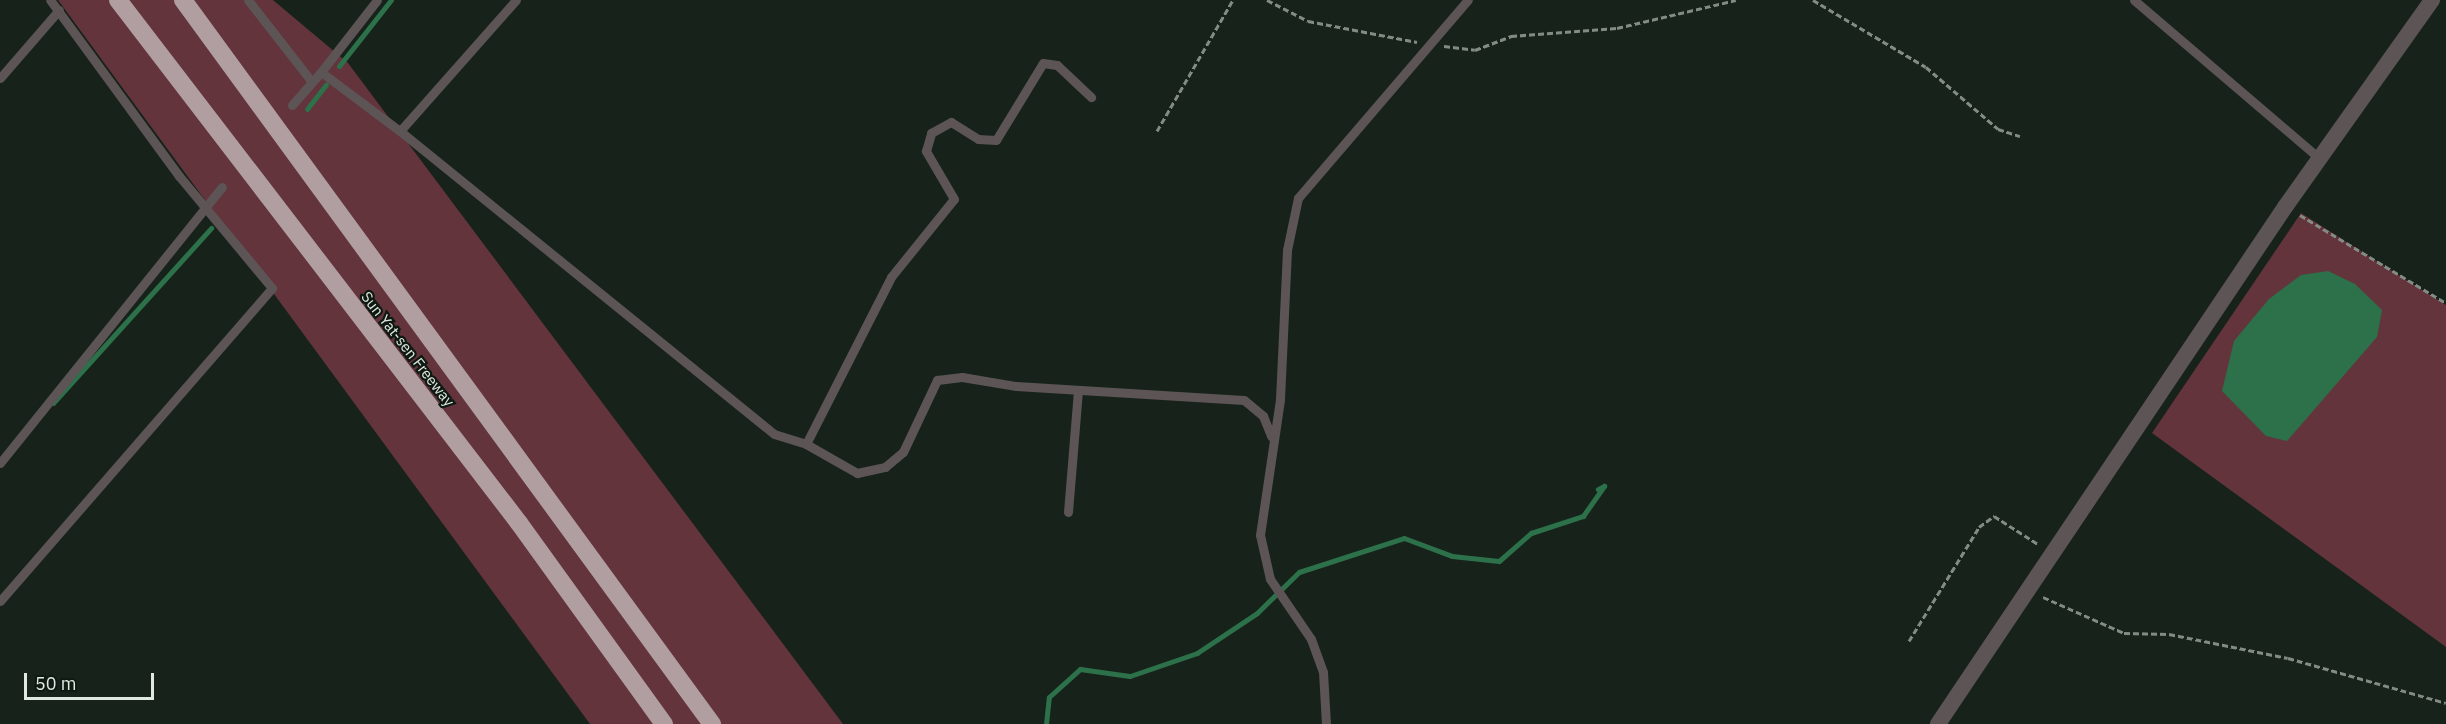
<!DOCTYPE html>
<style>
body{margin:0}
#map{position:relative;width:2446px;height:724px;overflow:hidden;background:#16221a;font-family:"IBM Plex Sans",sans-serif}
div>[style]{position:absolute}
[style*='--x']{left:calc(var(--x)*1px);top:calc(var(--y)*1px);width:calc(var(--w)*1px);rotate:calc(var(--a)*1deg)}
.green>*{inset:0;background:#63343c}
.water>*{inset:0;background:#2c714a}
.stream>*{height:5px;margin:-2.5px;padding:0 2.5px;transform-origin:2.5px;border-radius:2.5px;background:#2c714a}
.path>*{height:3px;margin-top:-1.5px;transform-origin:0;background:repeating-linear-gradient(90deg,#828c85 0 6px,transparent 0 9px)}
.service>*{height:9px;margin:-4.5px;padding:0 4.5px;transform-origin:4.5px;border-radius:4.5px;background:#5c5455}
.tertiary>*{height:16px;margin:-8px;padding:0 8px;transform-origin:8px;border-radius:8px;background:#5c5455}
.motorway>*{height:18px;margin:-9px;padding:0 9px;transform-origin:9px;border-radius:9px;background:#b19ea0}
span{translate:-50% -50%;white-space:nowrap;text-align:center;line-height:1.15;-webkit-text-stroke:4.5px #0d1911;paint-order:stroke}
.street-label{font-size:15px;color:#e0e8e2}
.scale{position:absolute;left:24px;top:673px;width:130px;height:27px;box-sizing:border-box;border:3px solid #e0e8e2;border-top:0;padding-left:8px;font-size:18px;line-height:21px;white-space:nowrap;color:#e0e8e2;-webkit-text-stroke:4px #0d1911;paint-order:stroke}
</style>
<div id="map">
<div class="green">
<div style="clip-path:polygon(58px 0,273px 0,348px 63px,843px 724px,590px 724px)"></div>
<div style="clip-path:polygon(2301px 213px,2446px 305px,2446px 647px,2152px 433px)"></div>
</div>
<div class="water">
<div style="clip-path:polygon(2328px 271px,2355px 284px,2382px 310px,2377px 337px,2287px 441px,2266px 436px,2222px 391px,2234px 341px,2269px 299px,2301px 275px)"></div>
</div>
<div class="stream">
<div style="--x:339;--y:66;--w:84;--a:-51.8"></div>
<div style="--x:307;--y:109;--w:31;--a:-52"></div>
<div style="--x:53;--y:403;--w:236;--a:-47.9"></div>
<div style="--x:1046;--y:724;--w:27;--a:-84"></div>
<div style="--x:1049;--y:697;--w:42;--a:-42.1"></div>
<div style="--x:1080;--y:669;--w:50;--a:8"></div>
<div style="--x:1130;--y:676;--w:71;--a:-18.9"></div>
<div style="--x:1197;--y:653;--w:72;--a:-33.7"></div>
<div style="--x:1257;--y:613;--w:59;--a:-44.3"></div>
<div style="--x:1299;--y:572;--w:110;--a:-17.9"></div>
<div style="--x:1404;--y:538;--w:51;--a:20.6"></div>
<div style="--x:1452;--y:556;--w:47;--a:6.1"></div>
<div style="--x:1499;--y:561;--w:43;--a:-41.2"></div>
<div style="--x:1531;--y:533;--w:55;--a:-18.1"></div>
<div style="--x:1583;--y:516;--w:37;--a:-55"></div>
<div style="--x:1604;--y:486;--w:7;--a:153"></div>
</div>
<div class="path">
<div style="--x:1267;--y:0;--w:46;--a:27.1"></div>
<div style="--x:1308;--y:21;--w:111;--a:10.9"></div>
<div style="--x:1813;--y:0;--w:131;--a:30.7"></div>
<div style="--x:1926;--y:67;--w:95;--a:40.7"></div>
<div style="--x:1998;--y:129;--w:23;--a:18"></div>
<div style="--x:1444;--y:46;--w:31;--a:7"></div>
<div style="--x:1475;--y:50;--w:39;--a:-21"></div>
<div style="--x:1511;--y:36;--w:106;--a:-4.3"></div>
<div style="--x:1617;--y:28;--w:122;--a:-13.2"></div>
<div style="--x:1157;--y:131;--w:151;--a:-59.9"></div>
<div style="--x:2300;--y:215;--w:170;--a:31.1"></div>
<div style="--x:2043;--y:597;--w:89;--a:24"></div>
<div style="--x:2124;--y:633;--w:45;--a:1.3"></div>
<div style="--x:2169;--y:634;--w:121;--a:11.4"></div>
<div style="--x:2288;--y:658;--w:164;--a:15.9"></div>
<div style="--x:1909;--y:641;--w:134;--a:-58.4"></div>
<div style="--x:1979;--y:527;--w:19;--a:-36"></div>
<div style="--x:1994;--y:516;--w:52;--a:32.5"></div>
</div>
<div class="service">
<div style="--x:248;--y:0;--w:104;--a:52"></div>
<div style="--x:2134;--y:0;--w:243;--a:40.5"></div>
<div style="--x:321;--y:72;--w:91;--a:-52.1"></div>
<div style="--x:0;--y:78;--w:90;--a:-49.1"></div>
<div style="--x:292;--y:105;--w:44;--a:-48.7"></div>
<div style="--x:321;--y:72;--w:99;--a:36.8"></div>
<div style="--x:400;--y:131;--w:175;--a:-48.5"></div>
<div style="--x:400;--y:131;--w:481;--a:39"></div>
<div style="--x:774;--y:434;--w:34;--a:17"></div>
<div style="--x:806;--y:444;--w:59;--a:29.6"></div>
<div style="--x:857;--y:473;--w:29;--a:-12"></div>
<div style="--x:885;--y:467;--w:23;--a:-40"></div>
<div style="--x:903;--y:452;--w:80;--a:-64.7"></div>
<div style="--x:937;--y:380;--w:25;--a:-7"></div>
<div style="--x:962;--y:377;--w:55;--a:9.5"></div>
<div style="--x:1016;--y:386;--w:228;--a:3.5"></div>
<div style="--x:1244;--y:400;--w:25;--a:40"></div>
<div style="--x:1263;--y:416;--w:22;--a:68"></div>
<div style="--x:806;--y:444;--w:187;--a:-63"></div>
<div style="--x:891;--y:277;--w:100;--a:-51.1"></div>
<div style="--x:954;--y:199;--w:56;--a:-120.3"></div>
<div style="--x:926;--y:151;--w:19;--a:-74"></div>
<div style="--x:931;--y:133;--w:23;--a:-29"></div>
<div style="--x:951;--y:122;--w:32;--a:32"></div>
<div style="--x:978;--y:139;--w:18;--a:3"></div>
<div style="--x:996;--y:140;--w:90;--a:-58.6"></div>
<div style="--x:1043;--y:63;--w:14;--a:8"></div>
<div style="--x:1057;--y:65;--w:47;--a:43.3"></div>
<div style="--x:0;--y:463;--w:354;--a:-51.2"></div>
<div style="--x:1068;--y:512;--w:121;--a:-85.3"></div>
<div style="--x:0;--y:601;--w:415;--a:-49"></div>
<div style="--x:272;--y:288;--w:146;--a:-129.7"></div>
<div style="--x:179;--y:176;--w:218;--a:-126.2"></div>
<div style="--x:1326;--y:724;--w:52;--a:-93.3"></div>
<div style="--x:1323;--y:672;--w:35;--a:-110"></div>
<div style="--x:1311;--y:639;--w:73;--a:-124.3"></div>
<div style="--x:1270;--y:579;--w:45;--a:-102.8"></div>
<div style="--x:1260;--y:535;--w:137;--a:-81.6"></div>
<div style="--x:1280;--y:399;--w:149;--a:-87.3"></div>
<div style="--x:1287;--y:250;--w:53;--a:-78.1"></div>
<div style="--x:1298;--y:198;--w:261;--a:-49.4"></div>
</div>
<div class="tertiary">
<div style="--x:1938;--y:724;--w:623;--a:-56.13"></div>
<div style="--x:2285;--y:207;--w:254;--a:-54.6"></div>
</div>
<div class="motorway">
<div style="--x:118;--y:0;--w:659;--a:52.52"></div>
<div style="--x:519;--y:523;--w:248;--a:54.2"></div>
<div style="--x:183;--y:0;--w:897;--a:53.85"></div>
</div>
<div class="street-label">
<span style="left:408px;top:349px;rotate:52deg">Sun Yat-sen Freeway</span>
</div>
<div class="scale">50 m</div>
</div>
